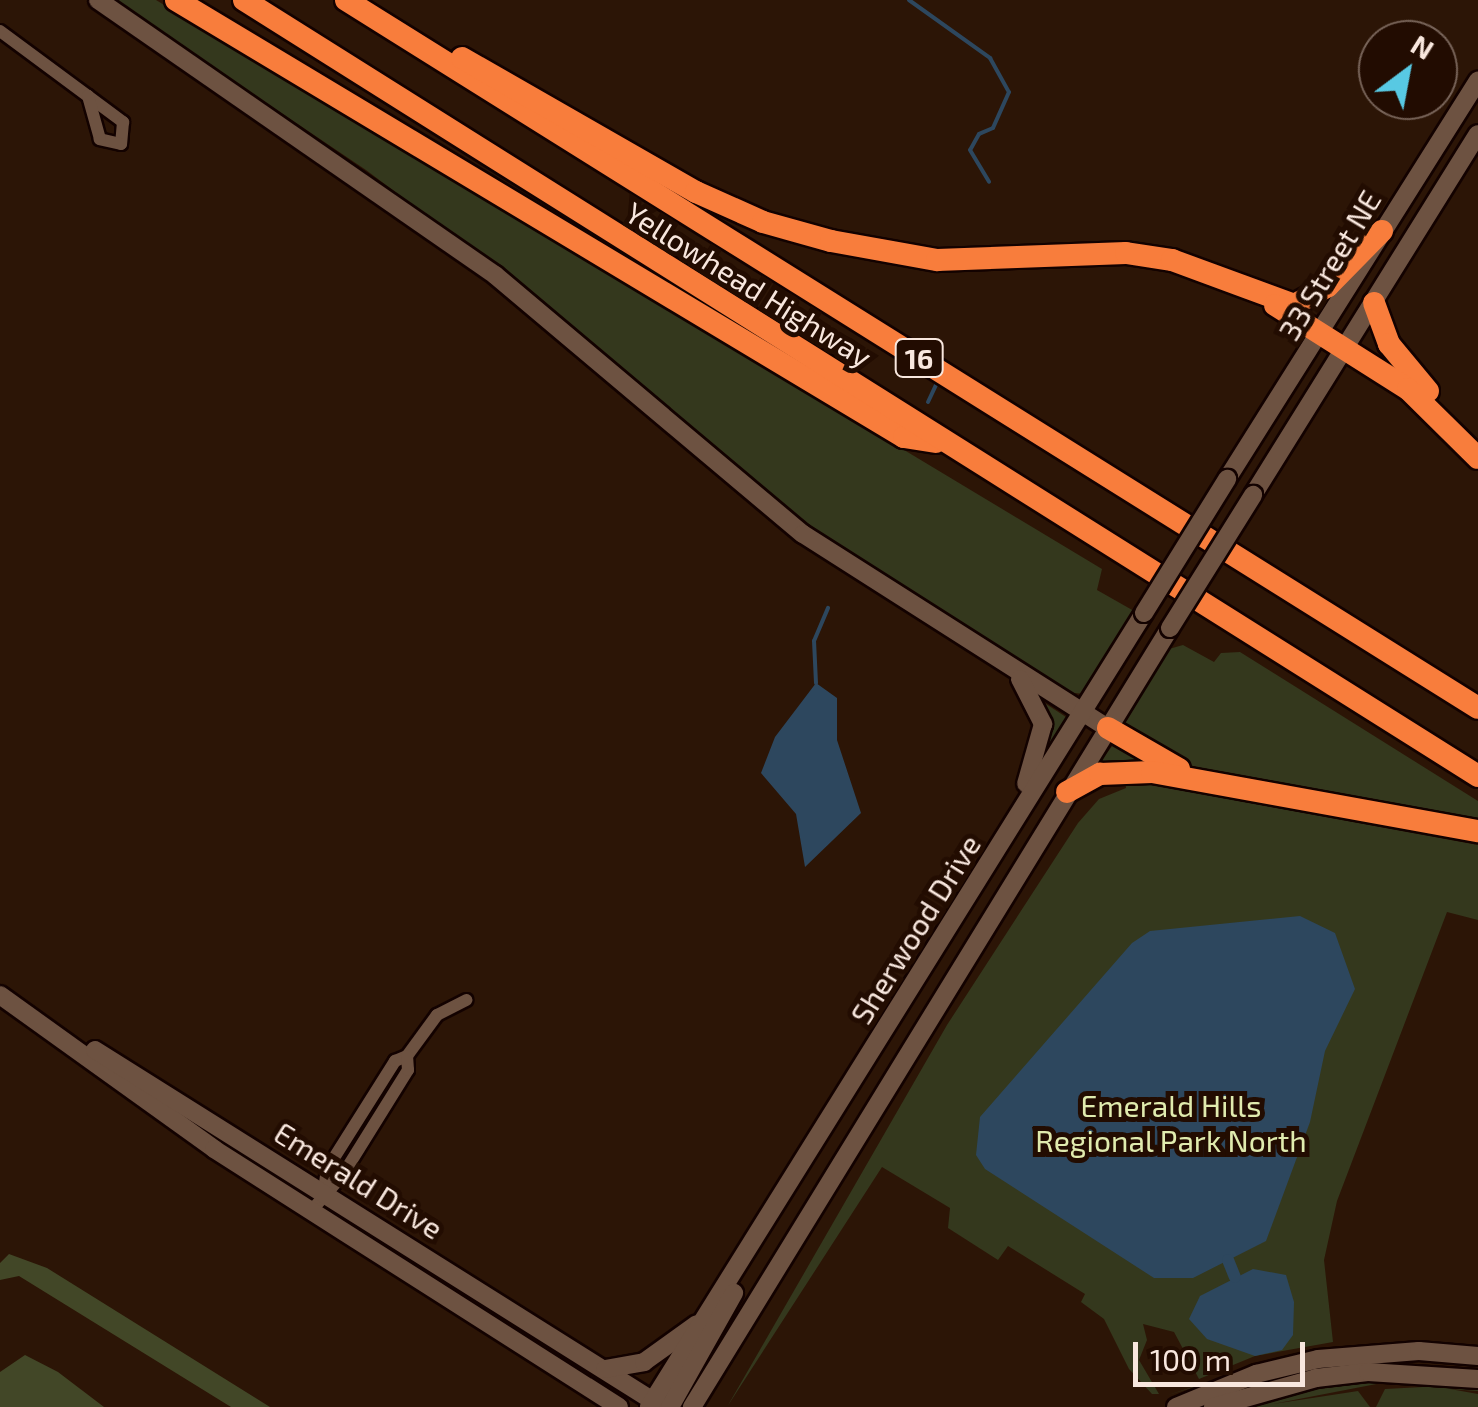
<!DOCTYPE html>
<style>
body{margin:0}
#map{position:relative;width:1478px;height:1407px;overflow:hidden;background:#2c1506;font-family:"Exo 2",sans-serif}
div>[style]{position:absolute}
[style*='--x']{left:calc(var(--x)*1px);top:calc(var(--y)*1px);width:calc(var(--w)*1px);rotate:calc(var(--a)*1deg)}
.green>*{inset:0;background:#34381d}
.forest>*{inset:0;background:#424727}
.water>*{inset:0;background:#2d475e}
.stream>*{height:4px;margin:-2px;padding:0 2px;transform-origin:2px;border-radius:2px;background:#2d475e}
.canal>*{height:12px;margin:-6px;padding:0 6px;transform-origin:6px;border-radius:6px;background:#2d475e}
.roads{filter:drop-shadow(2px 0 #130200) drop-shadow(-2px 0 #130200) drop-shadow(0 2px #130200) drop-shadow(0 -2px #130200)}
.street>*{height:12px;margin:-6px;padding:0 6px;transform-origin:6px;border-radius:6px;background:#6d5241}
.secondary>*{height:18px;margin:-9px;padding:0 9px;transform-origin:9px;border-radius:9px;background:#6d5241}
.highway>*{height:22px;margin:-11px;padding:0 11px;transform-origin:11px;border-radius:11px;background:#f87d3c}
.bridges{filter:drop-shadow(2px 0 #130200) drop-shadow(-2px 0 #130200) drop-shadow(0 2px #130200) drop-shadow(0 -2px #130200)}
.secondary-bridge>*{height:18px;margin:-9px;padding:0 9px;transform-origin:9px;border-radius:9px;background:#6d5241}
span{translate:-50% -50%;white-space:nowrap;text-align:center;line-height:1.15;-webkit-text-stroke:10px #220c01;paint-order:stroke}
.shield-label span{padding:2px 8px;background:#220c01;border:2px solid;border-radius:8px;-webkit-text-stroke-width:0}
.shield-label{font-size:28px;color:#f8e7de;font-weight:700}
.street-label{font-size:30px;color:#f8e7de}
.park-label{font-size:30px;color:#e0ebae}
.north{position:absolute;left:1358px;top:20px;width:100px;height:100px;box-sizing:border-box;background:#220c01;border:2px solid #786459;border-radius:50%;rotate:32deg;font-size:28px;font-weight:700;line-height:40px;text-align:center;color:#f8e7de}
.north::after{content:'';display:block;margin:auto;width:35px;height:45px;background:#58c9e3;clip-path:polygon(50% 0,100% 100%,50% 72%,0 100%)}
.scale{position:absolute;left:1133px;top:1342px;width:172px;height:45px;box-sizing:border-box;border:5px solid #f8e7de;border-top:0;padding-left:12px;font-size:30px;line-height:35px;white-space:nowrap;color:#f8e7de;-webkit-text-stroke:8px #220c01;paint-order:stroke}
</style>
<div id="map">
<div class="green">
<div style="clip-path:polygon(113px 0,156px 0,1102px 569px,1097px 590px,1134px 611px,1085px 694px,1064px 692px,819px 537px,500px 271px,366px 170px)"></div>
<div style="clip-path:polygon(1183px 645px,1214px 662px,1221px 653px,1240px 652px,1478px 801px,1478px 827px,1232px 781px,1164px 755px,1125px 723px,1169px 649px)"></div>
<div style="clip-path:polygon(1046px 704px,1069px 719px,1041px 763px,1047px 719px)"></div>
<div style="clip-path:polygon(1113px 745px,1118px 747px,1156px 768px,1098px 764px)"></div>
<div style="clip-path:polygon(1125px 780px,1478px 845px,1478px 920px,1447px 912px,1337px 1201px,1324px 1260px,1333px 1342px,1255px 1356px,1199px 1379px,1174px 1332px,1143px 1324px,1147px 1340px,1139px 1360px,1159px 1394px,1152px 1394px,1129px 1369px,1104px 1319px,1081px 1302px,1085px 1294px,1008px 1246px,998px 1260px,948px 1228px,950px 1208px,882px 1167px,727px 1407px,947px 1025px,1078px 823px,1099px 799px,1126px 788px)"></div>
<div style="clip-path:polygon(1399px 1342px,1282px 1360px,1165px 1396px,1296px 1353px)"></div>
<div style="clip-path:polygon(1392px 1381px,1273px 1404px,1358px 1391px,1370px 1407px,1236px 1407px,1326px 1385px)"></div>
<div style="clip-path:polygon(1478px 1384px,1478px 1391px,1450px 1389px,1478px 1394px,1478px 1407px,1376px 1407px,1385px 1389px)"></div>
</div>
<div class="forest">
<div style="clip-path:polygon(9px 1254px,47px 1268px,270px 1407px,231px 1407px,19px 1276px,0 1280px,0 1263px)"></div>
<div style="clip-path:polygon(25px 1355px,58px 1372px,104px 1407px,0 1407px,0 1372px)"></div>
</div>
<div class="water">
<div style="clip-path:polygon(816px 683px,837px 698px,837px 740px,861px 813px,805px 867px,796px 814px,761px 773px,775px 737px)"></div>
<div style="clip-path:polygon(1300px 916px,1335px 933px,1355px 989px,1325px 1051px,1310px 1122px,1266px 1241px,1193px 1278px,1154px 1278px,985px 1169px,976px 1155px,980px 1117px,1132px 943px,1150px 931px)"></div>
<div style="clip-path:polygon(1253px 1269px,1286px 1275px,1294px 1302px,1293px 1335px,1282px 1350px,1255px 1356px,1207px 1339px,1189px 1319px,1200px 1296px)"></div>
</div>
<div class="stream">
<div style="--x:909;--y:0;--w:100;--a:35.6"></div>
<div style="--x:990;--y:58;--w:39;--a:61"></div>
<div style="--x:1009;--y:92;--w:39;--a:114"></div>
<div style="--x:993;--y:128;--w:15;--a:157"></div>
<div style="--x:979;--y:134;--w:18;--a:119"></div>
<div style="--x:970;--y:150;--w:37;--a:59"></div>
<div style="--x:928;--y:402;--w:19;--a:-65"></div>
<div style="--x:816;--y:683;--w:42;--a:-92.7"></div>
<div style="--x:814;--y:641;--w:36;--a:-67"></div>
</div>
<div class="canal">
<div style="--x:1228;--y:1260;--w:18;--a:68"></div>
</div>
<div class="roads">
<div class="street">
<div style="--x:0;--y:31;--w:109;--a:36.5"></div>
<div style="--x:88;--y:96;--w:44;--a:36.6"></div>
<div style="--x:123;--y:122;--w:22;--a:95"></div>
<div style="--x:121;--y:144;--w:22;--a:-167"></div>
<div style="--x:100;--y:139;--w:45;--a:-105.6"></div>
<div style="--x:324;--y:1190;--w:21;--a:-82"></div>
<div style="--x:327;--y:1169;--w:128;--a:-57.8"></div>
<div style="--x:395;--y:1061;--w:13;--a:-23"></div>
<div style="--x:407;--y:1056;--w:51;--a:-53.8"></div>
<div style="--x:437;--y:1015;--w:33;--a:-27"></div>
<div style="--x:311;--y:1211;--w:47;--a:-48.5"></div>
<div style="--x:342;--y:1176;--w:125;--a:-58.1"></div>
<div style="--x:408;--y:1070;--w:14;--a:-94"></div>
</div>
<div class="secondary">
<div style="--x:98;--y:0;--w:483;--a:34.7"></div>
<div style="--x:495;--y:275;--w:402;--a:40.1"></div>
<div style="--x:803;--y:534;--w:361;--a:32.5"></div>
<div style="--x:1227;--y:479;--w:471;--a:-57.8"></div>
<div style="--x:1253;--y:495;--w:425;--a:-58.1"></div>
<div style="--x:1020;--y:679;--w:51;--a:62.9"></div>
<div style="--x:1043;--y:724;--w:62;--a:105.8"></div>
<div style="--x:0;--y:995;--w:264;--a:35.7"></div>
<div style="--x:214;--y:1149;--w:480;--a:32.5"></div>
<div style="--x:95;--y:1050;--w:669;--a:32.17"></div>
<div style="--x:605;--y:1369;--w:40;--a:-10"></div>
<div style="--x:644;--y:1362;--w:65;--a:-35.6"></div>
<div style="--x:649;--y:1407;--w:936;--a:-58.06"></div>
<div style="--x:670;--y:1407;--w:131;--a:-60.7"></div>
<div style="--x:692;--y:1407;--w:914;--a:-58.47"></div>
<div style="--x:1176;--y:1407;--w:87;--a:-22.4"></div>
<div style="--x:1256;--y:1374;--w:64;--a:-13.6"></div>
<div style="--x:1318;--y:1359;--w:101;--a:-4.5"></div>
<div style="--x:1419;--y:1351;--w:59;--a:4.8"></div>
<div style="--x:1213;--y:1407;--w:107;--a:-15.7"></div>
<div style="--x:1316;--y:1378;--w:52;--a:-6.6"></div>
<div style="--x:1368;--y:1372;--w:110;--a:3.6"></div>
</div>
<div class="highway">
<div style="--x:176;--y:0;--w:849;--a:30.98"></div>
<div style="--x:904;--y:437;--w:32;--a:9"></div>
<div style="--x:244;--y:0;--w:1458;--a:32.16"></div>
<div style="--x:346;--y:0;--w:1335;--a:32.02"></div>
<div style="--x:462;--y:58;--w:270;--a:29.8"></div>
<div style="--x:696;--y:192;--w:73;--a:24.1"></div>
<div style="--x:763;--y:222;--w:71;--a:15.6"></div>
<div style="--x:831;--y:241;--w:108;--a:10.2"></div>
<div style="--x:937;--y:260;--w:189;--a:-2.1"></div>
<div style="--x:1126;--y:253;--w:47;--a:8.7"></div>
<div style="--x:1172;--y:260;--w:130;--a:20.2"></div>
<div style="--x:1294;--y:305;--w:39;--a:-29"></div>
<div style="--x:1328;--y:286;--w:77;--a:-45.5"></div>
<div style="--x:1374;--y:303;--w:44;--a:69.9"></div>
<div style="--x:1389;--y:344;--w:61;--a:50.3"></div>
<div style="--x:1275;--y:305;--w:157;--a:32.3"></div>
<div style="--x:1408;--y:389;--w:98;--a:44.6"></div>
<div style="--x:1108;--y:728;--w:82;--a:30"></div>
<div style="--x:1067;--y:792;--w:38;--a:-29"></div>
<div style="--x:1100;--y:774;--w:52;--a:-2.2"></div>
<div style="--x:1152;--y:772;--w:331;--a:10.3"></div>
</div>
</div>
<div class="bridges">
<div class="secondary-bridge">
<div style="--x:1144;--y:613;--w:158;--a:-58.2"></div>
<div style="--x:1170;--y:628;--w:157;--a:-58"></div>
</div>
</div>
<div class="shield-label">
<span style="left:919px;top:358px">16</span>
</div>
<div class="street-label">
<span style="left:1329px;top:265px;rotate:-59deg">33 Street NE</span>
<span style="left:749px;top:284px;rotate:32deg">Yellowhead Highway</span>
<span style="left:915px;top:929px;rotate:-58deg">Sherwood Drive</span>
<span style="left:359px;top:1180px;rotate:32deg">Emerald Drive</span>
</div>
<div class="park-label">
<span style="left:1171px;top:1122px">Emerald Hills<br>Regional Park North</span>
</div>
<div class="north">N</div>
<div class="scale">100 m</div>
</div>
